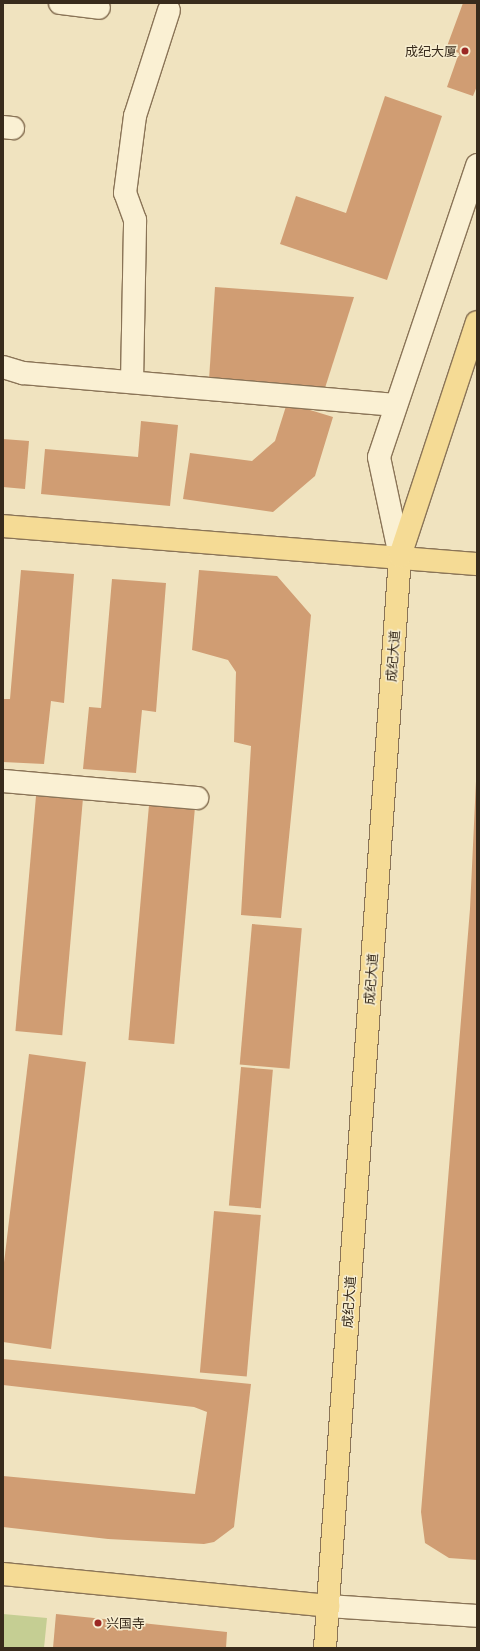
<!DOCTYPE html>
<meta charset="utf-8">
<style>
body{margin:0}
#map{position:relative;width:480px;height:1651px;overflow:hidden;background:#f0e3bf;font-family:"Noto Serif","Noto Sans SC",serif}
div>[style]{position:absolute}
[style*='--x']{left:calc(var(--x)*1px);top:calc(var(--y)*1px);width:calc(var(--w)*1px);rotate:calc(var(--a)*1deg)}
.green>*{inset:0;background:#c5ce93}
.building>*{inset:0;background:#d09d73;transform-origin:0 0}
.roads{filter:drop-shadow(1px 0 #8a7457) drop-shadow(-1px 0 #8a7457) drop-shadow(0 1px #8a7457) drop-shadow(0 -1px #8a7457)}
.minor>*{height:22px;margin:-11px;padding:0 11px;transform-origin:11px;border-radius:11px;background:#faf0d3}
.major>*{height:22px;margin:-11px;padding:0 11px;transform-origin:11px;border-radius:11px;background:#f5db95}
.dots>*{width:11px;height:11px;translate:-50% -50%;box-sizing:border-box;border:2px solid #f7edcf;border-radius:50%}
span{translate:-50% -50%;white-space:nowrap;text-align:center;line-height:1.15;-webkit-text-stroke:3px #f7edcf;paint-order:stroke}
.poi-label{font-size:13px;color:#382b1c}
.right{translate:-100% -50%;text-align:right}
.left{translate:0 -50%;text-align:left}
.street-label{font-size:13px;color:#382b1c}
.frame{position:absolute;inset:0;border:4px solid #382b1c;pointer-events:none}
</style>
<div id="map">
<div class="green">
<div style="clip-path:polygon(3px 1614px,47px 1618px,44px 1648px,3px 1648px)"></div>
</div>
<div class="building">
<div style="clip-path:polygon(463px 3px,477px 3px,477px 86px,473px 96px,447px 87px,459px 53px,446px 49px)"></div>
<div style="clip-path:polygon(385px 96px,442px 116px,387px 280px,280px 244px,296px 196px,346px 213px)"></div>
<div style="clip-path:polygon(215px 287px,354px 297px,325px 388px,209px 380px)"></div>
<div style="clip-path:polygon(287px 403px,333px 417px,315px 476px,273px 512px,183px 499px,190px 453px,252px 461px,275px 441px)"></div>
<div style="clip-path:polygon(141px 421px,178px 425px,170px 506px,41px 494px,45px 449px,138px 457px)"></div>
<div style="clip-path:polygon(3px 439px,29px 441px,25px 489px,3px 487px)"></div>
<div style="clip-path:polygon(21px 570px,74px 574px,64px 703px,51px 701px,44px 764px,3px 762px,3px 699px,10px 699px)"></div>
<div style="clip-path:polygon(199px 570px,277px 576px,311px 615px,281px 918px,241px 915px,251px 746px,234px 742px,236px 672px,228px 660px,192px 650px)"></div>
<div style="clip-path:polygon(112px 579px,166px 583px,156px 712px,142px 710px,136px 773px,83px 769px,89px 707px,101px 708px)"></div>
<div style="clip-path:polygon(476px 781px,477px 781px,477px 1560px,449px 1558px,425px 1543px,421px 1512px,470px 909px)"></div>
<div style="left:36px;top:796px;width:47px;height:236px;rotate:5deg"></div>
<div style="left:149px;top:805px;width:46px;height:236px;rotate:5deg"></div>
<div style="left:252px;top:924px;width:50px;height:141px;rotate:5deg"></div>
<div style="clip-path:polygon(29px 1054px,86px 1062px,51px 1349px,3px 1342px,3px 1271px)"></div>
<div style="left:241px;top:1067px;width:32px;height:139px;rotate:5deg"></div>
<div style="left:214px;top:1211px;width:47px;height:162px;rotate:5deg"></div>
<div style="clip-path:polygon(3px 1359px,251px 1384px,234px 1527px,214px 1542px,204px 1544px,108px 1539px,3px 1527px,3px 1476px,195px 1494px,207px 1412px,194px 1407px,3px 1385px)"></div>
<div style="clip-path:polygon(56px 1614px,227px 1632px,226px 1648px,53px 1648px)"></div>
</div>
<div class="roads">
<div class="minor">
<div style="--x:60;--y:3;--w:39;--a:7"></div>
<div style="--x:3;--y:127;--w:10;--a:6"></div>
<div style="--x:3;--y:367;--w:21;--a:17"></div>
<div style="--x:23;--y:373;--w:374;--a:4.9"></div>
<div style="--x:132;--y:382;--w:162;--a:-88.9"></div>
<div style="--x:135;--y:220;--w:29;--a:-110"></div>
<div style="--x:125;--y:193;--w:78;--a:-82.6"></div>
<div style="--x:135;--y:116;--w:111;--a:-72.2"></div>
<div style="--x:400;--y:556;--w:101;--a:-102"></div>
<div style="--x:379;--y:457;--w:308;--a:-71.4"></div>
<div style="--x:3;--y:781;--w:195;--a:5"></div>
<div style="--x:328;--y:1606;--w:149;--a:3.8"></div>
</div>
<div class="major">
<div style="--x:3;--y:526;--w:476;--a:4.6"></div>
<div style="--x:3;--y:1574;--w:327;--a:5.6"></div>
<div style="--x:325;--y:1648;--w:1095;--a:-86.07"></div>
<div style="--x:400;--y:556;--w:246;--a:-71.8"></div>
</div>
</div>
<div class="dots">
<div style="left:465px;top:51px;background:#9b2824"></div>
<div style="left:98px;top:1623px;background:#9b2824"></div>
</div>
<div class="poi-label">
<span class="right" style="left:457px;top:51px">成纪大厦</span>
<span class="left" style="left:106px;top:1623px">兴国寺</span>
</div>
<div class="street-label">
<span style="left:393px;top:656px;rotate:-86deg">成纪大道</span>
<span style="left:371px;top:979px;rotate:-86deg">成纪大道</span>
<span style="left:349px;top:1302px;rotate:-86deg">成纪大道</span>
</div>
<div class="frame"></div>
</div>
